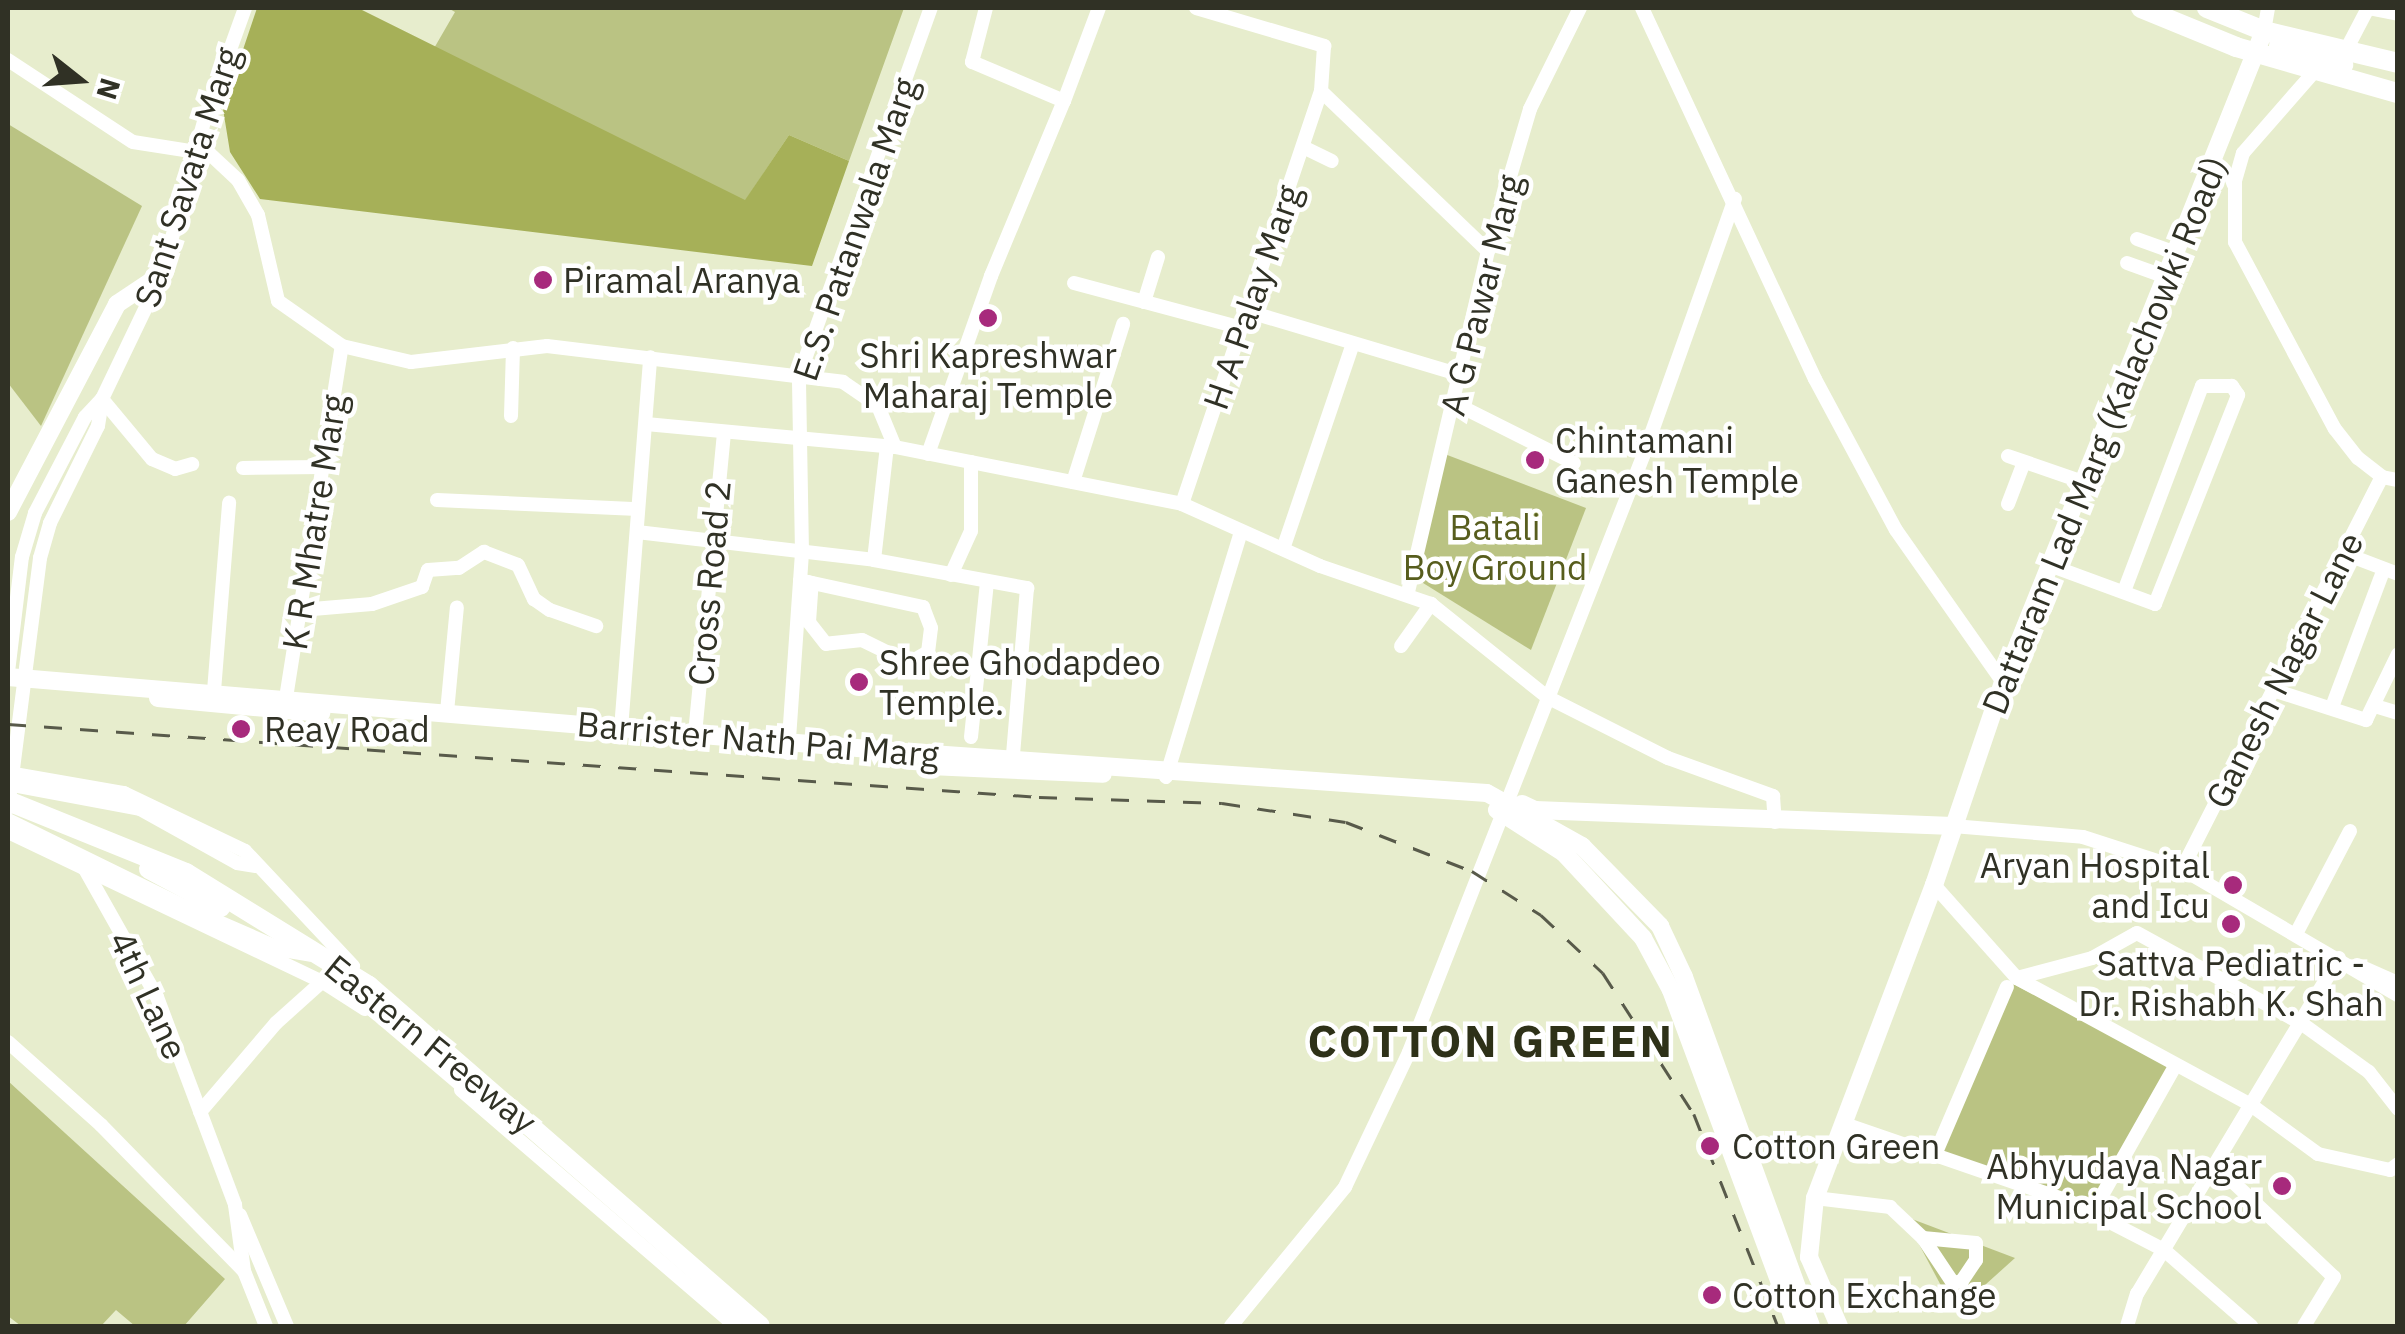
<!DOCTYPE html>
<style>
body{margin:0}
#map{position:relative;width:2405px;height:1334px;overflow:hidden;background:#e7edcd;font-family:"IBM Plex Sans",sans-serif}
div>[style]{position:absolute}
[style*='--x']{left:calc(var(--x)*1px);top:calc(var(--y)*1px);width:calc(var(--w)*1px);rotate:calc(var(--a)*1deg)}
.green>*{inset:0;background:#bac383}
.forest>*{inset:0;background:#a6b058}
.minor>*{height:14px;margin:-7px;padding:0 7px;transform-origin:7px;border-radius:7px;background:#fff}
.major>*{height:18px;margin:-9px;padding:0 9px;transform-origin:9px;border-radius:9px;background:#fff}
.highway>*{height:20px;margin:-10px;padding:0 10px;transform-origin:10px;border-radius:10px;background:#fff}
.rail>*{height:2.5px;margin-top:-1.25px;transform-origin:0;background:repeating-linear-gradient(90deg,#585a4a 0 18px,transparent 0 36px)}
.dots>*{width:28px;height:28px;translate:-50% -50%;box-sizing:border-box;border:5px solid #fff;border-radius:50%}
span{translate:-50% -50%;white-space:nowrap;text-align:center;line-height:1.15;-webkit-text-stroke:9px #fff;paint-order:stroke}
.street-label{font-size:35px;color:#303125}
.poi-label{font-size:35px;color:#303125}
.left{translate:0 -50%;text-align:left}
.right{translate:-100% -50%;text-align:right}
.park-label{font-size:35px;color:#575d1d}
.district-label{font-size:45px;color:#2e3118;font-weight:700;letter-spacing:2.5px}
.frame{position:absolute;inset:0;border:10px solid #303125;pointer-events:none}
.north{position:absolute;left:30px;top:30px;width:100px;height:100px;-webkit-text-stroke:8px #fff;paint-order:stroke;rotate:107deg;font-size:28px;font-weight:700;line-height:40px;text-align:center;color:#303125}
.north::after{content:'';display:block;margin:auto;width:35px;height:45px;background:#303125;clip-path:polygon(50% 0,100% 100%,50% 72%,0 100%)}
</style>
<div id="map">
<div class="green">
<div style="clip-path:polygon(448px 8px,904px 8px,849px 161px,789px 135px,745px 201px,433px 50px,455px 12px)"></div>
<div style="clip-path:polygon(8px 124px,142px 206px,41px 426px,8px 383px)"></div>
<div style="clip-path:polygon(1442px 453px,1586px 508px,1531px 650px,1415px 578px)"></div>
<div style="clip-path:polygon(2011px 983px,2173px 1066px,2091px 1211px,1936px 1156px)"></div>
<div style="clip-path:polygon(8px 1081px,225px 1279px,184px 1326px,135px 1326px,116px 1310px,101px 1326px,21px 1326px,8px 1316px)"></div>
<div style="clip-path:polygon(1904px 1216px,2015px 1258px,1955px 1312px)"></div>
</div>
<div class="forest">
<div style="clip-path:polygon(257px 8px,358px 8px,745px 200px,789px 135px,849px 161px,812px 266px,260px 199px,230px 152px,223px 109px)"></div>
</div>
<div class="minor">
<div style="--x:1196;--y:8;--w:134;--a:16.5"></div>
<div style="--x:1324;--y:46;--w:45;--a:93.8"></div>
<div style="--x:1321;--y:91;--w:231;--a:43.8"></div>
<div style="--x:1642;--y:8;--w:409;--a:65"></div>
<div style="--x:1815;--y:379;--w:171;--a:61.8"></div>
<div style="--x:1896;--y:530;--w:186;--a:54.9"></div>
<div style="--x:2264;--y:31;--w:23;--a:-80"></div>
<div style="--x:2345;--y:52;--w:50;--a:-62.4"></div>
<div style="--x:2368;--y:8;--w:31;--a:11"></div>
<div style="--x:8;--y:60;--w:149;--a:33.3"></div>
<div style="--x:133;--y:142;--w:78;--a:8.9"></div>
<div style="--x:210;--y:154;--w:38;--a:43"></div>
<div style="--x:238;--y:180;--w:40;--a:60.3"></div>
<div style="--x:258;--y:215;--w:88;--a:76.9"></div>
<div style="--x:278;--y:301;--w:78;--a:35.1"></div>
<div style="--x:342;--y:346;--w:71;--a:13.1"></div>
<div style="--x:411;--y:362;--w:137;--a:-6.7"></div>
<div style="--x:547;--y:346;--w:298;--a:6.9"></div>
<div style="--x:843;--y:382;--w:42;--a:34.4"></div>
<div style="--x:878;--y:406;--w:44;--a:67.5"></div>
<div style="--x:2314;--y:72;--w:108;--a:131.2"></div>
<div style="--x:2243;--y:153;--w:29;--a:106"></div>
<div style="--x:2235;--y:181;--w:61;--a:90"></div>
<div style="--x:2235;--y:242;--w:212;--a:61.9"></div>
<div style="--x:2335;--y:429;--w:37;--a:52"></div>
<div style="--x:2358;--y:458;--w:31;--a:38"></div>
<div style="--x:2382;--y:477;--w:16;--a:11"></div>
<div style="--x:1064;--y:101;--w:99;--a:-69.4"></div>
<div style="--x:1303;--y:147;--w:32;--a:26"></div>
<div style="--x:2137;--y:239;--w:41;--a:19.7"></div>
<div style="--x:2127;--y:263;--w:41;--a:19.7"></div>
<div style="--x:1074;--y:283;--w:170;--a:15"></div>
<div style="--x:1144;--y:302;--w:47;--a:-72.7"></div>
<div style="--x:1243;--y:310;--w:227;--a:16.6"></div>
<div style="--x:102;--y:399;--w:78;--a:50.2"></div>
<div style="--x:152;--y:459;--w:25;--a:23"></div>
<div style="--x:175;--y:469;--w:18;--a:-16"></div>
<div style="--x:1454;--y:403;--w:134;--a:26.6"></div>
<div style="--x:511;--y:416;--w:68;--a:-88.3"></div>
<div style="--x:646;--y:424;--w:250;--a:5.3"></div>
<div style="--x:895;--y:447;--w:293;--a:11.2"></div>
<div style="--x:1182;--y:504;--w:151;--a:24.2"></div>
<div style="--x:1320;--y:566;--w:117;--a:18.9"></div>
<div style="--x:1431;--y:604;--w:149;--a:38.7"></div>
<div style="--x:1547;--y:697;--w:136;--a:26.8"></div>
<div style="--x:1668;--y:758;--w:112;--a:19.9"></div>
<div style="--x:1773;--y:796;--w:26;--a:86"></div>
<div style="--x:928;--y:454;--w:189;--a:-70.5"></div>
<div style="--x:991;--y:276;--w:190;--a:-67.4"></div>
<div style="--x:1064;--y:101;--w:100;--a:-157"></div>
<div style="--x:972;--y:62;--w:56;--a:-75.5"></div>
<div style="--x:2008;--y:456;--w:79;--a:19.1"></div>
<div style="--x:243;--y:468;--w:80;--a:-0.7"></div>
<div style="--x:1073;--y:482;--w:166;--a:-72.4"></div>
<div style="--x:437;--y:500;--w:201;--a:2.6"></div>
<div style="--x:1182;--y:504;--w:436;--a:-71.4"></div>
<div style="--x:2008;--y:504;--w:45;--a:-69.1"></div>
<div style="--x:637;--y:532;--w:239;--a:6.7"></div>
<div style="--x:874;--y:560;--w:156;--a:10.4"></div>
<div style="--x:1027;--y:588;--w:178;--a:94.8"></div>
<div style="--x:1283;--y:549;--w:214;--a:-71.2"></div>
<div style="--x:2343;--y:553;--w:59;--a:20.9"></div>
<div style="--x:874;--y:560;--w:115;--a:-83.5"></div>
<div style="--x:2049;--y:565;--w:113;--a:20.2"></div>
<div style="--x:2155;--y:604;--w:225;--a:-68.3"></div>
<div style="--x:2238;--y:395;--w:11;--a:-124"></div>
<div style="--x:2232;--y:386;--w:30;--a:180"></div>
<div style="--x:2202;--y:386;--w:219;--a:110.8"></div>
<div style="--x:951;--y:575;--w:48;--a:-65.6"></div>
<div style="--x:971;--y:531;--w:69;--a:-90"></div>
<div style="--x:800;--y:581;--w:8;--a:7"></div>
<div style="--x:808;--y:582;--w:118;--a:12.3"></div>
<div style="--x:923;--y:607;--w:22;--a:69"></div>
<div style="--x:931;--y:628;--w:24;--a:97"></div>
<div style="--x:928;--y:652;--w:22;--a:150"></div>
<div style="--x:909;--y:663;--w:52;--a:-153.9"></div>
<div style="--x:862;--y:640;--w:36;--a:174"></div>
<div style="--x:826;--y:644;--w:28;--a:-128"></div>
<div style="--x:809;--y:622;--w:39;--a:-86"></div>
<div style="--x:1408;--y:592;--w:350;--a:-76.8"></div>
<div style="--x:1488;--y:251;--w:148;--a:-73.5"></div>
<div style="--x:1530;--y:109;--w:113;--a:-63.7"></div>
<div style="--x:301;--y:610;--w:71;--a:-4.8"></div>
<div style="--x:372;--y:604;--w:53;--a:-18.8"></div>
<div style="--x:422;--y:587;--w:18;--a:-71"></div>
<div style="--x:428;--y:570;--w:31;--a:-4"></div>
<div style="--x:459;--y:568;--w:30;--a:-33"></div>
<div style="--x:484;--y:552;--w:36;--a:21"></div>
<div style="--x:518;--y:565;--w:38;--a:65"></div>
<div style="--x:534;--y:599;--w:19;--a:35"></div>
<div style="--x:550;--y:610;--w:49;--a:19.2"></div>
<div style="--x:1401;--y:646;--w:52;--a:-54.5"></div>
<div style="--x:8;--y:672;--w:116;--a:-83.1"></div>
<div style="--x:22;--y:557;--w:46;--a:-73.5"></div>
<div style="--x:35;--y:513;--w:108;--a:-62.5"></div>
<div style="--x:85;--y:417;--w:25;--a:-47"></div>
<div style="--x:102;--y:399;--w:139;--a:-64.4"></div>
<div style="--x:162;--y:274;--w:158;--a:-74.6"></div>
<div style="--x:204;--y:122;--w:121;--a:-70.2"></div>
<div style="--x:2273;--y:690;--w:98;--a:17.9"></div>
<div style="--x:2366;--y:720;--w:73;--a:-64.1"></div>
<div style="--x:214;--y:691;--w:189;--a:-85.4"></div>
<div style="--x:286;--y:698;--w:356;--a:-81"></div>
<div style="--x:2375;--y:706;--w:24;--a:17"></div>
<div style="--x:2332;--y:707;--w:147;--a:-69.4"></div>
<div style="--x:447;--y:712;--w:105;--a:-84.6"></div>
<div style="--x:621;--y:729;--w:373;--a:-85.5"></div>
<div style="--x:695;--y:734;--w:302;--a:-84.5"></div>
<div style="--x:971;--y:737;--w:155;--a:-84.1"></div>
<div style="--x:788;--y:753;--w:200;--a:-86"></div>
<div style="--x:802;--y:553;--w:177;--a:-91"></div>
<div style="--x:799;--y:376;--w:391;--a:-70.3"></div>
<div style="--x:14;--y:774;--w:112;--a:9.8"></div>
<div style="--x:124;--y:793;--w:134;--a:25.6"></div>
<div style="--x:245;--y:851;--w:158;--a:46.8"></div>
<div style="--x:1166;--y:777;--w:256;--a:-73"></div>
<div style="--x:13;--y:785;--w:129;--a:10.7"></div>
<div style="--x:140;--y:809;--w:111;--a:29.1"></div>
<div style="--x:237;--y:863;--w:19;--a:9"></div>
<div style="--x:8;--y:808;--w:252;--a:-82.7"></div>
<div style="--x:40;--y:558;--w:36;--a:-74"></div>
<div style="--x:50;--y:523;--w:108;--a:-63.7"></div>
<div style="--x:98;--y:426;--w:26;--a:-81"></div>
<div style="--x:8;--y:820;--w:212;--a:26.1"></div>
<div style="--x:198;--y:913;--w:93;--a:23.5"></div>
<div style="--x:283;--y:950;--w:27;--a:10"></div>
<div style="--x:1953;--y:826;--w:130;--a:4.8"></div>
<div style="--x:2083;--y:837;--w:104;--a:17.9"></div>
<div style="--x:2182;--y:869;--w:250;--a:30.3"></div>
<div style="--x:8;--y:832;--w:349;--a:25.5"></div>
<div style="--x:323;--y:982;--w:50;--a:32.7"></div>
<div style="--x:77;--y:855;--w:163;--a:60.6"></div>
<div style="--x:157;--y:997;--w:222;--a:69.4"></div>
<div style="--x:235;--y:1205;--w:67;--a:82.2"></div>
<div style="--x:244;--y:1271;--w:59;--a:68.2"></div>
<div style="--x:2182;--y:869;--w:440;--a:-63"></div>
<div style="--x:1934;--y:885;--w:125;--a:48.3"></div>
<div style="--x:2017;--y:978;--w:266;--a:28.5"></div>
<div style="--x:2251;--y:1105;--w:83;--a:36.2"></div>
<div style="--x:2318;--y:1154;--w:74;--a:12.5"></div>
<div style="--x:2390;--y:1170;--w:10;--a:-37"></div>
<div style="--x:2297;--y:932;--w:114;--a:-62.3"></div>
<div style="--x:2357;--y:965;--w:45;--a:23.7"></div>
<div style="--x:2017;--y:978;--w:78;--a:-14.9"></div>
<div style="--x:2092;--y:958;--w:51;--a:-29.1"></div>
<div style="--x:2137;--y:933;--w:187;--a:28.8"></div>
<div style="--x:2301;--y:1023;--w:84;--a:35.8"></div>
<div style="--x:2369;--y:1072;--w:47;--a:51.9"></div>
<div style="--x:8;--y:1042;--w:125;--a:41.7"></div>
<div style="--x:101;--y:1125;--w:203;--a:45.6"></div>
<div style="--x:461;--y:1090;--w:362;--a:40.7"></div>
<div style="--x:200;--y:1112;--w:117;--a:-49.5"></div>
<div style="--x:276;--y:1023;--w:93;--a:-41.9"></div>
<div style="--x:1842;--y:1123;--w:240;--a:19"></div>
<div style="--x:2069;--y:1201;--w:107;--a:27.3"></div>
<div style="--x:2164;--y:1250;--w:116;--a:41.1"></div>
<div style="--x:1934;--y:1157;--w:185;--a:-66.8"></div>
<div style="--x:2215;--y:1165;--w:163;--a:43.3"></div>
<div style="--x:2334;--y:1277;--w:57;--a:121.5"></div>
<div style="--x:1815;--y:1198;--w:76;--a:6.8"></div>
<div style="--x:1890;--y:1207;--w:45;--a:43.2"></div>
<div style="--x:1923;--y:1238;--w:53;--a:5.4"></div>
<div style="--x:1976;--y:1243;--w:17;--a:90"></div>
<div style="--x:1976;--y:1260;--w:25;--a:124"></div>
<div style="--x:1962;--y:1281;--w:9;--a:167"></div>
<div style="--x:1953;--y:1283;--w:54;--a:-123.7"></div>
<div style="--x:2092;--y:1213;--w:169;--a:-60.5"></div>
<div style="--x:240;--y:1215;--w:121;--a:67.1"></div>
<div style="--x:1231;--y:1326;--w:180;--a:-50.6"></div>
<div style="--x:1345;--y:1187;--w:149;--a:-64.6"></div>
<div style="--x:1409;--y:1052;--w:643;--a:-68.55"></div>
<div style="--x:1644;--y:454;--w:271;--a:-70.4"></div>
<div style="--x:2127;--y:1326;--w:34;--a:-73"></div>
<div style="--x:2137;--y:1294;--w:392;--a:-59"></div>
</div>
<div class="major">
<div style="--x:8;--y:512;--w:235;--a:-62.3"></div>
<div style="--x:117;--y:304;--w:54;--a:-33.7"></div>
<div style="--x:8;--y:677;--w:912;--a:4.78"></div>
<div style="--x:917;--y:753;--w:571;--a:4.01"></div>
<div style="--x:1487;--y:793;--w:109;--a:29.2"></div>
<div style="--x:1582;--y:846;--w:112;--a:45.7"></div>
<div style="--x:1660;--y:926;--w:56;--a:64.8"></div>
<div style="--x:1684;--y:977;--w:371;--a:70"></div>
<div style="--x:158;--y:698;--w:164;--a:5.3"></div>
<div style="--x:930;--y:766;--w:173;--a:2.6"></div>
<div style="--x:1522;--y:804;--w:14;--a:25"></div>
<div style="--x:1535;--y:810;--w:418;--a:2.2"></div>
<div style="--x:1497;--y:810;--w:80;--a:32.7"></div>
<div style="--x:1564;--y:853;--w:116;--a:47.1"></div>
<div style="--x:1643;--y:938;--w:59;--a:61.7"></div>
<div style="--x:1671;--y:990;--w:358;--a:69.6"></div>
<div style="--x:1839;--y:1326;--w:75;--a:-113.5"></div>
<div style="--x:1809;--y:1257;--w:59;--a:-84.2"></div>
<div style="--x:1815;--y:1198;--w:335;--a:-69.2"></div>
<div style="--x:1934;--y:885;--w:214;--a:-71.2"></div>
<div style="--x:2003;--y:682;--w:701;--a:-68.15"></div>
</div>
<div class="highway">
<div style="--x:2141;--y:8;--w:103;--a:22.3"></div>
<div style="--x:2236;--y:47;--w:168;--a:15.9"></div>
<div style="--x:2207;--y:8;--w:61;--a:22"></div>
<div style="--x:2264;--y:31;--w:138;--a:13.4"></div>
<div style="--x:2279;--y:46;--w:67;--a:16.5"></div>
<div style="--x:8;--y:801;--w:192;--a:22"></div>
<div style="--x:186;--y:873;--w:215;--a:31.7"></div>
<div style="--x:369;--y:986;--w:518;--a:41.01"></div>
<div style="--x:149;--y:869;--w:81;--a:28.2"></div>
<div style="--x:363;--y:998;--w:145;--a:40.3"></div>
</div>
<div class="rail">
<div style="--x:8;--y:724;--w:1034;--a:4.05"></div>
<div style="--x:1039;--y:797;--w:183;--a:1.9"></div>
<div style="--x:1222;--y:803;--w:125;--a:8.7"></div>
<div style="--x:1346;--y:822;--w:135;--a:21.3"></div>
<div style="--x:1472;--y:871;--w:82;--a:32.5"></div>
<div style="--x:1541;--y:915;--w:85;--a:43.1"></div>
<div style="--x:1603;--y:973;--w:168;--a:57.2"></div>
<div style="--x:1694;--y:1114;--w:228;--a:68.4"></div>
</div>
<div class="dots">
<div style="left:543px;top:280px;background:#a72a7c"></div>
<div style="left:988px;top:318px;background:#a72a7c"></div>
<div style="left:1535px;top:460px;background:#a72a7c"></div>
<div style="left:859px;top:682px;background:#a72a7c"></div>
<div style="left:241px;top:729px;background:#a72a7c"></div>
<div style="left:2233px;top:885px;background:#a72a7c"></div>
<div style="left:2231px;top:924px;background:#a72a7c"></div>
<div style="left:1710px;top:1146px;background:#a72a7c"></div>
<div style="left:2282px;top:1186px;background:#a72a7c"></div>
<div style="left:1712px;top:1295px;background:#a72a7c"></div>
</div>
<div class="street-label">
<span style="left:187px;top:177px;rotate:-72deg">Sant Savata Marg</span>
<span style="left:855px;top:229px;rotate:-71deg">E.S. Patanwala Marg</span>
<span style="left:1481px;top:295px;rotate:-76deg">A G Pawar Marg</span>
<span style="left:1252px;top:297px;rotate:-71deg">H A Palay Marg</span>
<span style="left:2104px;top:435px;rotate:-68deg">Dattaram Lad Marg (Kalachowki Road)</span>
<span style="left:314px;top:522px;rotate:-81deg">K R Mhatre Marg</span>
<span style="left:709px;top:583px;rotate:-85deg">Cross Road 2</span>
<span style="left:2284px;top:670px;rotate:-63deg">Ganesh Nagar Lane</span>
<span style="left:758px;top:739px;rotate:5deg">Barrister Nath Pai Marg</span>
<span style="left:149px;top:995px;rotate:65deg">4th Lane</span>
<span style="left:431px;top:1044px;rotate:39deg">Eastern Freeway</span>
</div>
<div class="poi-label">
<span class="left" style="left:563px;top:280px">Piramal Aranya</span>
<span style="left:988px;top:375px">Shri Kapreshwar<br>Maharaj Temple</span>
<span class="left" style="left:1555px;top:460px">Chintamani<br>Ganesh Temple</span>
<span class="left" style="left:879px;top:682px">Shree Ghodapdeo<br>Temple.</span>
<span class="left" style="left:264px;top:729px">Reay Road</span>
<span class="right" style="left:2210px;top:885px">Aryan Hospital<br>and Icu</span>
<span style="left:2231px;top:983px">Sattva Pediatric -<br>Dr. Rishabh K. Shah</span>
<span class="left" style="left:1732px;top:1146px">Cotton Green</span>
<span class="right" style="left:2262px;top:1186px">Abhyudaya Nagar<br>Municipal School</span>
<span class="left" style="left:1732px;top:1295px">Cotton Exchange</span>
</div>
<div class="park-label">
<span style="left:1495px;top:547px">Batali<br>Boy Ground</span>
</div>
<div class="district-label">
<span style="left:1491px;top:1041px">COTTON GREEN</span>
</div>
<div class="frame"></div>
<div class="north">N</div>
</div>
